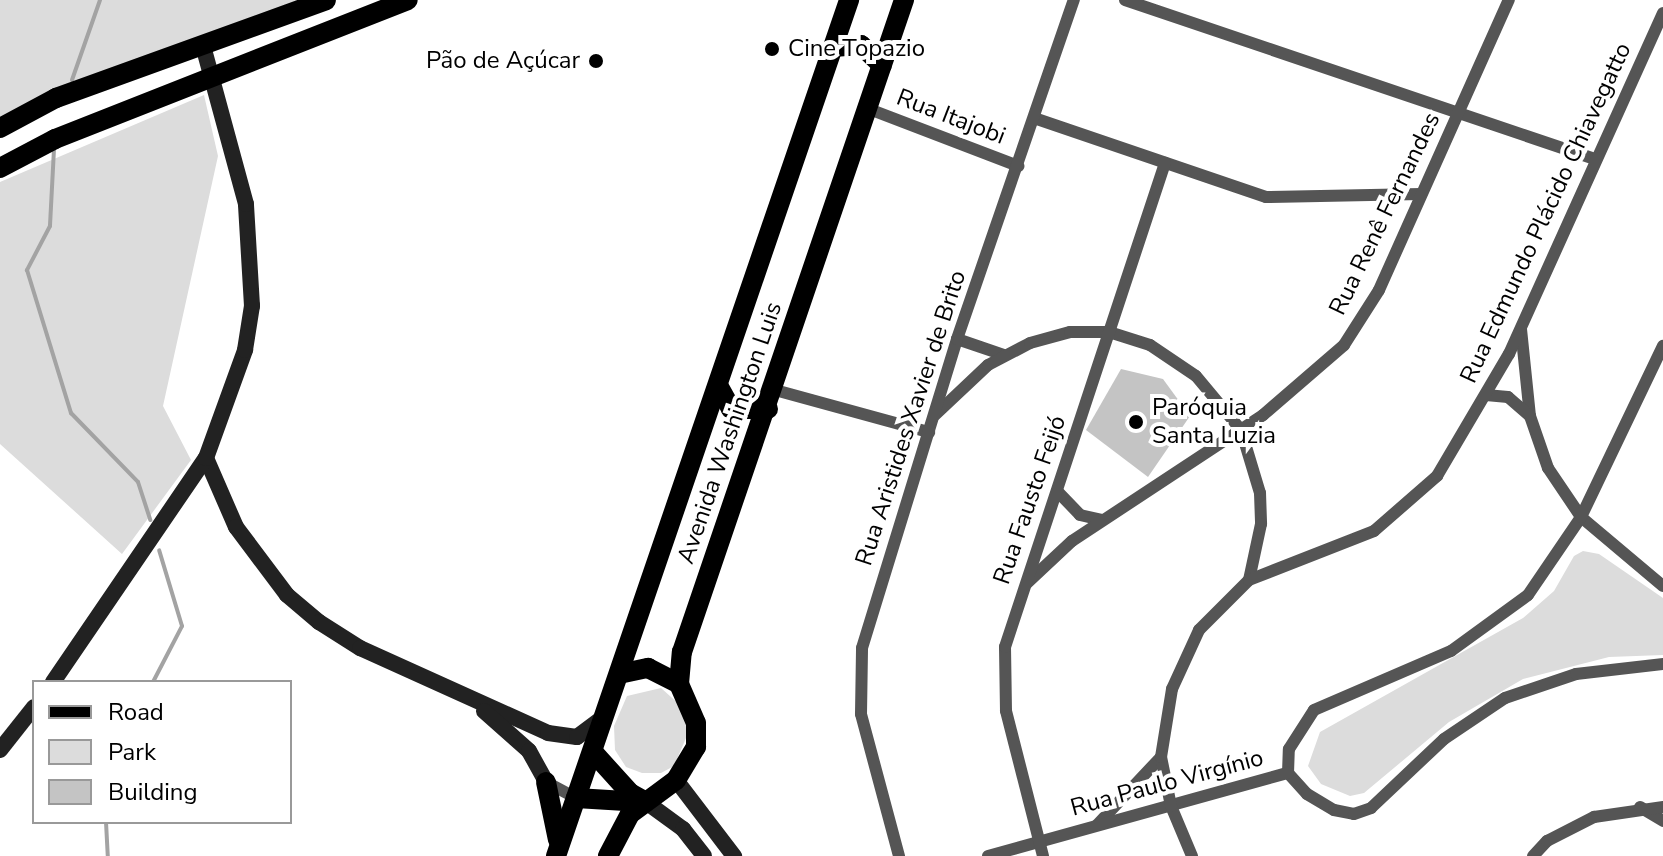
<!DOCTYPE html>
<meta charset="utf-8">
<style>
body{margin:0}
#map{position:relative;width:1663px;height:856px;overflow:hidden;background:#fff;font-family:"Nunito Sans",sans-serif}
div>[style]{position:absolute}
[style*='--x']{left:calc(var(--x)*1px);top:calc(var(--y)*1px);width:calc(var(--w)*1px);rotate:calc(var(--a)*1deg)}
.green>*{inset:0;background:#dcdcdc}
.stream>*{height:4px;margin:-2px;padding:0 2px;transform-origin:2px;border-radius:2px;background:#a3a3a3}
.building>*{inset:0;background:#c4c4c4}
.street>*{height:12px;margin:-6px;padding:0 6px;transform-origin:6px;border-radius:6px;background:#555}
.secondary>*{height:16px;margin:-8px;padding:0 8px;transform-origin:8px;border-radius:8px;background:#222}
.primary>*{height:20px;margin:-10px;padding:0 10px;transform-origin:10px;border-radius:10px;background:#000}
.dots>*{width:22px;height:22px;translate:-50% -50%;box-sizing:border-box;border:4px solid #fff;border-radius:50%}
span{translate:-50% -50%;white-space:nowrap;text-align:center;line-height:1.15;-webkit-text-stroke:8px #fff;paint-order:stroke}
.poi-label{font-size:24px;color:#000}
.left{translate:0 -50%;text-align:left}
.right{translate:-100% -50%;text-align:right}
.street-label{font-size:24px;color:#000}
.legend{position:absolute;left:32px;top:680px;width:260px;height:144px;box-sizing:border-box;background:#fff;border:2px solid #999;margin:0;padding:10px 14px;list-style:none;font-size:24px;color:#000}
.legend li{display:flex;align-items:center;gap:16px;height:40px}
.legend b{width:40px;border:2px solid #999}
</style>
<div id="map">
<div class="green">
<div style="clip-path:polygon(0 0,301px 0,0 123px)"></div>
<div style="clip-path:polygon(204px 95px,218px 156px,163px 406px,191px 460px,122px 554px,0 444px,0 182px)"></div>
<div style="clip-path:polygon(1583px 551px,1599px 554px,1663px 598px,1663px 655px,1609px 657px,1523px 679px,1449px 722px,1364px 793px,1350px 796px,1321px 784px,1308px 766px,1320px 732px,1523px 618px,1554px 591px,1574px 556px)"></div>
<div style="clip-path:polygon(661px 688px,680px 705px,689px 731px,674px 766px,661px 773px,642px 773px,626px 767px,615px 750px,614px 726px,627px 696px)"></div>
</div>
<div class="stream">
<div style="--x:72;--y:80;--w:85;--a:-70.7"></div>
<div style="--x:54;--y:149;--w:77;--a:93"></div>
<div style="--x:50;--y:226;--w:50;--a:117.6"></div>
<div style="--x:27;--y:270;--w:150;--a:72.9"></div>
<div style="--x:71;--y:413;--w:96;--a:45.8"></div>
<div style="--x:138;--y:482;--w:40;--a:72"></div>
<div style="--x:153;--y:682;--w:63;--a:-62.6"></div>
<div style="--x:182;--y:626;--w:79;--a:-106.8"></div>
<div style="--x:106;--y:822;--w:34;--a:87"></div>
</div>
<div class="building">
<div style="clip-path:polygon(1121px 369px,1163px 379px,1190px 416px,1148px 477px,1086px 430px)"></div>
</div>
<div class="street">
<div style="--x:1125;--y:0;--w:496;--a:18.7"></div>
<div style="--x:869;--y:109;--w:160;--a:20.9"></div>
<div style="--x:1034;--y:118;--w:245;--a:18.8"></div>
<div style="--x:1266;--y:197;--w:155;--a:-1.1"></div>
<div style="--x:1521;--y:329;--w:87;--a:84.1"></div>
<div style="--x:1530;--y:416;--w:55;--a:70.9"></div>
<div style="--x:1548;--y:468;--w:59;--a:56"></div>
<div style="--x:1581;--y:517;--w:107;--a:40.1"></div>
<div style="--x:957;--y:339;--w:50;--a:18.8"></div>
<div style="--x:775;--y:390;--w:160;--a:15.3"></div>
<div style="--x:1486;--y:395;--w:22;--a:5"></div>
<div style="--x:1508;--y:397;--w:29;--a:41"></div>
<div style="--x:935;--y:415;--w:73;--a:-43.3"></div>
<div style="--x:988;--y:365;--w:47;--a:-27.6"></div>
<div style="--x:1030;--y:343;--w:41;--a:-15.4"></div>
<div style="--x:1070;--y:332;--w:39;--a:0"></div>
<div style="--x:1109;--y:332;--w:43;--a:17.6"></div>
<div style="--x:1150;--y:345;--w:55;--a:34"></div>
<div style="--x:1196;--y:376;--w:70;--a:50.2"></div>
<div style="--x:1241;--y:430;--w:66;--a:73.2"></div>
<div style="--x:1260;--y:493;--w:31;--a:88"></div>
<div style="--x:1261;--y:524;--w:57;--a:102.1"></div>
<div style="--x:1057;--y:491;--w:33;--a:46"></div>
<div style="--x:1080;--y:515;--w:22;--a:13"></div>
<div style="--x:1027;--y:583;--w:62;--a:-43"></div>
<div style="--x:1072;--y:541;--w:229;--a:-33.4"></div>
<div style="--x:1263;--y:415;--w:107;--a:-40.8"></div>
<div style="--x:1344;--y:345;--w:65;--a:-57.5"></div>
<div style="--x:1379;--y:290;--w:318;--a:-65.9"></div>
<div style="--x:1288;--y:773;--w:24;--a:-88"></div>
<div style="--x:1289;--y:749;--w:46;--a:-57.3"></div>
<div style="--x:1314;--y:710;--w:149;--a:-23.3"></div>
<div style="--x:1451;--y:651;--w:95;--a:-36"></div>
<div style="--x:1528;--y:595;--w:94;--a:-55.8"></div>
<div style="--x:1581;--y:517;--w:190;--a:-64.4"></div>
<div style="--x:1288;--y:773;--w:28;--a:48"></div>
<div style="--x:1307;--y:794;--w:31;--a:31"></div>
<div style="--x:1334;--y:810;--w:20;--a:11"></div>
<div style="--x:1354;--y:814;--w:18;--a:-19"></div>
<div style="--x:1371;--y:808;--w:100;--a:-43.4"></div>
<div style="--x:1444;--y:739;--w:73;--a:-33.9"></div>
<div style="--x:1505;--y:698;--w:75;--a:-18.7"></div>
<div style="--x:1576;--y:674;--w:88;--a:-6.6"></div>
<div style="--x:546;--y:782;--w:34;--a:28"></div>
<div style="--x:1640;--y:807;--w:27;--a:31"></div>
<div style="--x:1097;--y:825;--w:93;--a:-46.7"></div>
<div style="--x:899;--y:856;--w:147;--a:-105"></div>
<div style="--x:861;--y:714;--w:66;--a:-89.1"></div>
<div style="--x:862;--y:648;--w:323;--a:-72.9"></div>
<div style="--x:957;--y:339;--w:359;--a:-71"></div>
<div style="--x:988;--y:856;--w:311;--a:-15.5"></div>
<div style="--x:1043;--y:856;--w:150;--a:-104.3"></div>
<div style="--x:1006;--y:711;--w:64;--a:-90.9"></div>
<div style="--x:1005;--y:647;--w:510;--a:-71.71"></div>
<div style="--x:1192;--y:856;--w:54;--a:-112.8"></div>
<div style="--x:1171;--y:806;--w:50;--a:-101.5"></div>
<div style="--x:1161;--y:757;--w:69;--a:-80.8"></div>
<div style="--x:1172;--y:689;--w:65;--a:-65.4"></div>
<div style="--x:1199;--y:630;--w:71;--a:-45"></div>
<div style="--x:1249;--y:580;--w:134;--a:-21.4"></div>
<div style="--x:1374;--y:531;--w:84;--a:-41.1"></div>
<div style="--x:1437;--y:476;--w:142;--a:-59.5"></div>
<div style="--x:1509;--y:354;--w:374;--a:-65.7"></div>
<div style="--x:1533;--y:856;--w:21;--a:-47"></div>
<div style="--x:1547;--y:841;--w:53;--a:-27.1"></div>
<div style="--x:1594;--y:817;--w:70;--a:-8.2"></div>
</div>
<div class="secondary">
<div style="--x:206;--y:458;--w:75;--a:66.5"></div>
<div style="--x:236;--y:527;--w:85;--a:53.1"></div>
<div style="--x:287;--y:595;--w:42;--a:40.2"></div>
<div style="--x:319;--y:622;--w:49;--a:32.4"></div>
<div style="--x:360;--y:648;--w:206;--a:24.3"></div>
<div style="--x:548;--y:733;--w:29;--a:8"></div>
<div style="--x:577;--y:737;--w:31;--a:-37"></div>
<div style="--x:53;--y:682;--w:271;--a:-55.7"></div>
<div style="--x:206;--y:458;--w:115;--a:-70.1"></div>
<div style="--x:245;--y:350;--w:45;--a:-81"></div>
<div style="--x:252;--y:306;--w:102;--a:-93.4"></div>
<div style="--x:246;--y:204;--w:164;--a:-105.2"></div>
<div style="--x:484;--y:711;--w:60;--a:41.6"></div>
<div style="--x:529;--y:751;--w:35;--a:61"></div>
<div style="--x:0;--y:750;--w:55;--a:-51.7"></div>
<div style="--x:676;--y:780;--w:96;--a:52.7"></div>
<div style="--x:646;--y:802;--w:46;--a:36.1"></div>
<div style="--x:683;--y:829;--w:34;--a:52"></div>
</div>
<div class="primary">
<div style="--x:833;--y:47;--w:28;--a:-4"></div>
<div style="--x:861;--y:45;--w:29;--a:44"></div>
<div style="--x:0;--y:128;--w:64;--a:-28.2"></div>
<div style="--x:56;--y:98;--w:287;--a:-19.9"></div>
<div style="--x:0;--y:168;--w:62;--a:-27.8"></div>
<div style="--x:55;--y:139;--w:379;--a:-21.5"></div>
<div style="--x:719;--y:387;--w:25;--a:61"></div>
<div style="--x:731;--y:409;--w:37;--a:0"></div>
<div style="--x:619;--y:674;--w:30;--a:-12"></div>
<div style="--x:648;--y:668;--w:35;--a:27"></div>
<div style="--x:593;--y:752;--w:55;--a:47.9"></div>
<div style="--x:630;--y:793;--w:18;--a:29"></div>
<div style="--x:546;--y:782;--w:59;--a:78.3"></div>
<div style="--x:576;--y:798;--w:66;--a:3.5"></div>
<div style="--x:556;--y:856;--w:905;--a:-71.1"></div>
<div style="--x:608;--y:856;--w:47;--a:-62.4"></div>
<div style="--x:630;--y:814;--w:57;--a:-36.5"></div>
<div style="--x:676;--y:780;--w:39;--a:-59"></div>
<div style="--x:696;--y:747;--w:24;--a:-90"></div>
<div style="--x:696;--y:723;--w:43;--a:-113.6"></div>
<div style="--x:679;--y:684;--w:32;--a:-85"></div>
<div style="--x:682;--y:652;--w:689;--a:-71.2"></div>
</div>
<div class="dots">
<div style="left:772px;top:49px;background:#000"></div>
<div style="left:596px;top:61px;background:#000"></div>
<div style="left:1136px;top:422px;background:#000"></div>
</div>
<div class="poi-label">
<span class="left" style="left:788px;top:49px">Cine Topazio</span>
<span class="right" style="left:580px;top:61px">Pão de Açúcar</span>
<span class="left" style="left:1152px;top:422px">Paróquia<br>Santa Luzia</span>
</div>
<div class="street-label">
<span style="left:951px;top:117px;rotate:21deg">Rua Itajobi</span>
<span style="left:1546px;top:213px;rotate:-65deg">Rua Edmundo Plácido Chiavegatto</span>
<span style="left:1385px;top:214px;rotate:-64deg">Rua Renê Fernandes</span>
<span style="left:911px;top:418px;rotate:-72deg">Rua Aristides Xavier de Brito</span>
<span style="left:730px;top:433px;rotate:-71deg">Avenida Washington Luis</span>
<span style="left:1030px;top:500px;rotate:-71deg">Rua Fausto Feijó</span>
<span style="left:1167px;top:783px;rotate:-15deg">Rua Paulo Virgínio</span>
</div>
<ul class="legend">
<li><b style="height:10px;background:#000"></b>Road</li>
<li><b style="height:22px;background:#dcdcdc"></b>Park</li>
<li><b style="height:22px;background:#c4c4c4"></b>Building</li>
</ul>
</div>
